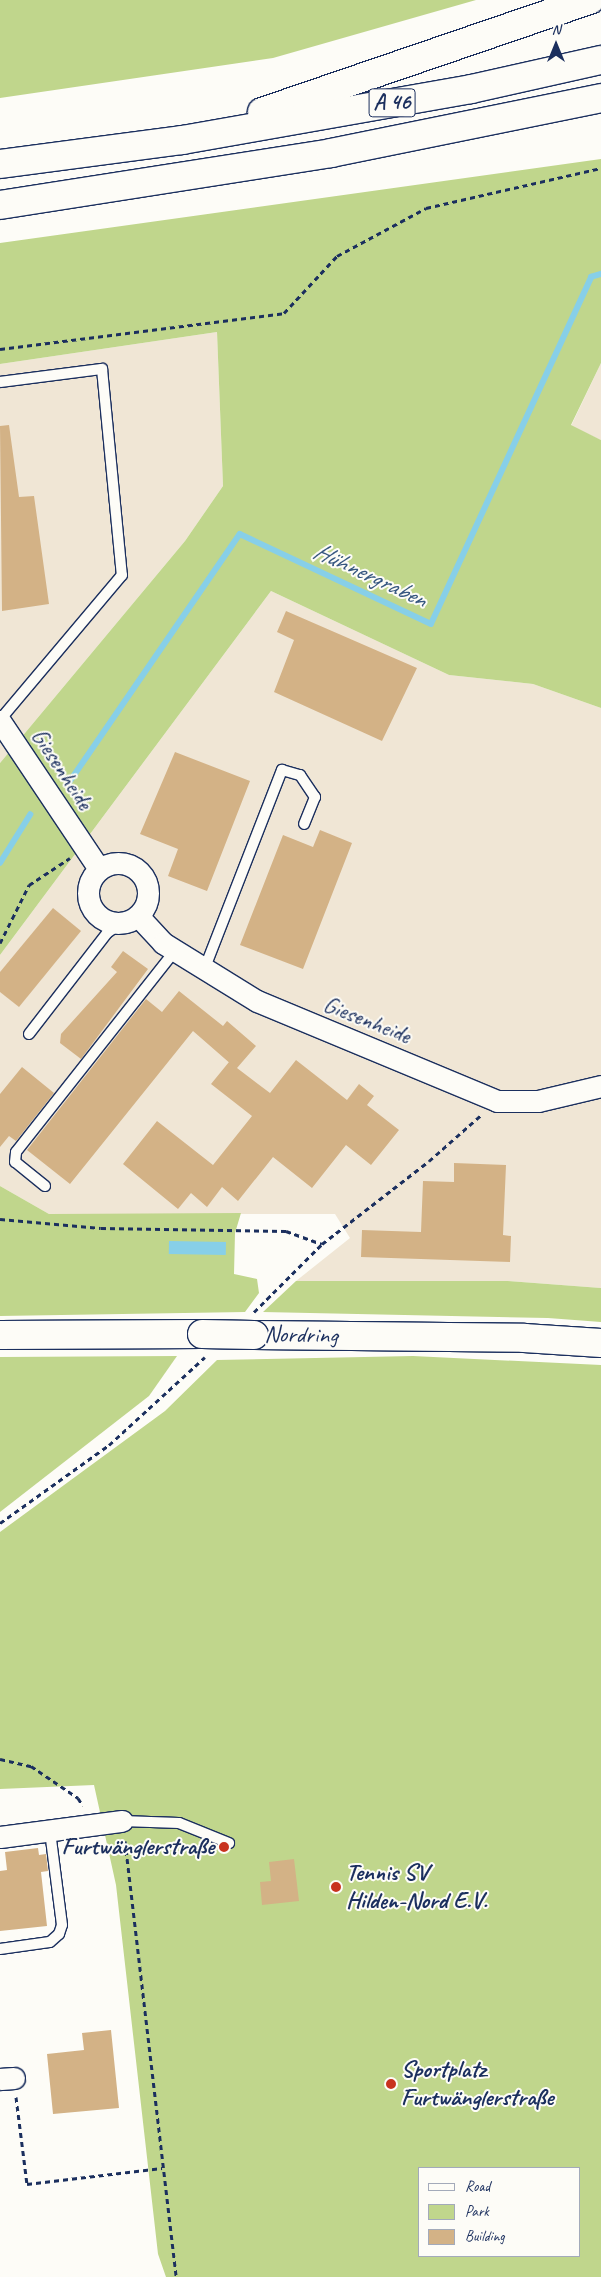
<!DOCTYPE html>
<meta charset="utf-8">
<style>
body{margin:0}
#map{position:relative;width:601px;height:2277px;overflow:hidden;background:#fdfcf7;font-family:Caveat,sans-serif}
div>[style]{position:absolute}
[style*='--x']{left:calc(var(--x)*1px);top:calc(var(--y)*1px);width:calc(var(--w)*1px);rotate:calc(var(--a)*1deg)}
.built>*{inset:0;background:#f0e6d5}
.green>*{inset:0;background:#c0d68c}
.water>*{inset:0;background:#87cfe8;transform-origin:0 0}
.stream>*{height:5.5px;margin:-2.75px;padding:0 2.75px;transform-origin:2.75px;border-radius:2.75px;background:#87cfe8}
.building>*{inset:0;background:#d3b286}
.path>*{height:3px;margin-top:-1.5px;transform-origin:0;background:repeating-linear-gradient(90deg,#1b2f5e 0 5px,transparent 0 9px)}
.roads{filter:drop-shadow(1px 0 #1b2f5e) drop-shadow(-1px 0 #1b2f5e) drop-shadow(0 1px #1b2f5e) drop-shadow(0 -1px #1b2f5e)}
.service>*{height:10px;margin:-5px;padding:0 5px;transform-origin:5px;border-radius:5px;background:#fdfcf7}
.minor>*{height:21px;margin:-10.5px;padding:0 10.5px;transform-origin:10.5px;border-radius:10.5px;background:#fdfcf7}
.minor>.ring{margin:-10.5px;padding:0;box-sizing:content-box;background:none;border:21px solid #fdfcf7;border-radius:50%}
.secondary>*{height:28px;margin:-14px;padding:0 14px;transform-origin:14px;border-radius:14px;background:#fdfcf7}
.motorway>*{height:28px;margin:-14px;padding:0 14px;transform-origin:14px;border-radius:14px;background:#fdfcf7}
.bridges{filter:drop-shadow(1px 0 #1b2f5e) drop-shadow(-1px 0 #1b2f5e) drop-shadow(0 1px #1b2f5e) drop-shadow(0 -1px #1b2f5e)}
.secondary-bridge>*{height:28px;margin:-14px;padding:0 14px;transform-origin:14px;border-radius:14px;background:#fdfcf7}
.dots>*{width:14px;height:14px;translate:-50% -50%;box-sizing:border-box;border:2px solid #fdfcf7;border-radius:50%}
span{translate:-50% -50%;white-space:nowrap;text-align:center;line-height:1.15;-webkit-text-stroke:4px #fdfcf7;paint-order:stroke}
.shield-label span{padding:1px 4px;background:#fdfcf7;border:1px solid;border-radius:4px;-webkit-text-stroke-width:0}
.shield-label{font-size:22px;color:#1b2f5e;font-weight:700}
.street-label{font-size:24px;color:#1b2f5e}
.poi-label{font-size:24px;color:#1b2f5e;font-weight:700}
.right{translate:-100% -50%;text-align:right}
.left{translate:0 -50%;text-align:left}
.water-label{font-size:25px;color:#365780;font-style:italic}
.legend{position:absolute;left:418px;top:2167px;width:162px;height:90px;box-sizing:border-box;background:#fdfcf7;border:1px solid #a3aaba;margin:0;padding:6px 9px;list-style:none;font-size:15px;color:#1b2f5e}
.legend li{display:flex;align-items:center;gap:10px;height:25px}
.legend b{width:25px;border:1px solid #a3aaba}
.north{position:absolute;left:531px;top:20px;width:50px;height:50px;-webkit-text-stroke:4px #fdfcf7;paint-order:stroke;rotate:0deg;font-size:14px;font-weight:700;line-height:20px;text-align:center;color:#1b2f5e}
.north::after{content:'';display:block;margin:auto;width:18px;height:22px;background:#1b2f5e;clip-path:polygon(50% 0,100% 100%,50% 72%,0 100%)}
</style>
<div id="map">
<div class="built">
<div style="clip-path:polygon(217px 332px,223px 486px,185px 541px,0 763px,0 364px)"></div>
<div style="clip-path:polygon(601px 363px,601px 440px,571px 426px)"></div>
<div style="clip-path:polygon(271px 591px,449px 675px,533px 684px,601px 708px,601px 1288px,508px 1281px,296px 1281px,350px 1238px,335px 1214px,49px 1214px,0 1186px,0 955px)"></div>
</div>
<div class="green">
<div style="clip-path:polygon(0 0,476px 0,273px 58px,0 98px)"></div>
<div style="clip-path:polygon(601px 159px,601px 363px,571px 425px,601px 440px,601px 708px,533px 684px,449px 675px,271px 591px,0 955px,0 763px,185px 541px,223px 486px,217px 332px,0 364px,0 243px)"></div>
<div style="clip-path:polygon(0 1186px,49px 1214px,241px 1213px,235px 1233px,234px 1274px,257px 1279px,259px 1293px,245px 1312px,0 1316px)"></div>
<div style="clip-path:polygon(296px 1281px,508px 1281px,601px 1288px,601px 1322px,548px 1318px,263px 1312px)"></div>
<div style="clip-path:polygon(177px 1356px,149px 1396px,0 1512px,0 1357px)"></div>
<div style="clip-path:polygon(evenodd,413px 1356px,601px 1365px,601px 2277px,166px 2277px,158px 2254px,116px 1885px,94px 1785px,0 1789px,0 1532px,165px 1411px,217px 1360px,413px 1356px,420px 2168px,580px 2168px,580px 2256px,420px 2256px,420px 2168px)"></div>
</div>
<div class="water">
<div style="left:169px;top:1241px;width:57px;height:13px;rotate:1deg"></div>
</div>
<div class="stream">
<div style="--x:68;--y:784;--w:303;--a:-55.5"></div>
<div style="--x:240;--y:534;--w:211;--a:25.2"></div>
<div style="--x:431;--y:624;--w:382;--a:-65.2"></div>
<div style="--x:591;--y:277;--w:10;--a:-17"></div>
<div style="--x:0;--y:863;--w:57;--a:-58"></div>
</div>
<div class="building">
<div style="clip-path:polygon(9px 425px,19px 497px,34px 496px,49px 604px,2px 611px,0 426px)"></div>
<div style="clip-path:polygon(286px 611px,417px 668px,382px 741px,274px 692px,294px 640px,277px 632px)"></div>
<div style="clip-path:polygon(175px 752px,250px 781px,207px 891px,168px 876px,178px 849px,140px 834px)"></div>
<div style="clip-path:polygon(320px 830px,352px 843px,303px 969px,240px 945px,283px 835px,313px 847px)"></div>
<div style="clip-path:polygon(53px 908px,81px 931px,19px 1007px,0 992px,0 972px)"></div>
<div style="clip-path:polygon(123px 951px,148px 969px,81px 1059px,60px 1043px,61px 1034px,117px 972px,111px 967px)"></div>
<div style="clip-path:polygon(179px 991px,223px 1026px,227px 1021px,256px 1046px,237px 1068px,270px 1093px,296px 1060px,347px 1100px,359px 1084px,374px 1096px,367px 1105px,399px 1130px,371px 1165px,346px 1145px,312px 1188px,273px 1157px,238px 1201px,222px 1187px,207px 1207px,191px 1193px,178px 1209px,123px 1164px,157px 1121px,213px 1165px,252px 1116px,211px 1084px,229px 1062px,232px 1065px,193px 1031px,70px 1184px,27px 1150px,146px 999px,162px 1012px)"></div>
<div style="clip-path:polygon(22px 1067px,54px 1093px,16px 1141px,9px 1136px,0 1147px,0 1094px)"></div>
<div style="clip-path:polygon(454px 1163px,506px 1165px,503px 1235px,511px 1236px,510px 1262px,361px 1257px,362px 1230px,421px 1232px,423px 1181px,454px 1182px)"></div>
<div style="clip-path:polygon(38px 1848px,39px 1855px,46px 1854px,48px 1871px,41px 1872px,47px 1926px,0 1931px,0 1871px,7px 1870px,5px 1852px)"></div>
<div style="clip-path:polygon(294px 1859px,299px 1901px,262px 1905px,260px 1882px,271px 1881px,269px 1862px)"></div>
<div style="clip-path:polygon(111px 2030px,119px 2108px,53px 2114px,47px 2054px,84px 2050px,82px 2033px)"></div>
</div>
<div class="path">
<div style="--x:0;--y:349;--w:286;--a:-7.2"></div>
<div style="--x:284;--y:313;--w:78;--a:-47.1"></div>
<div style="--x:337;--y:256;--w:101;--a:-28.3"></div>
<div style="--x:426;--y:208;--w:180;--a:-12.9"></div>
<div style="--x:0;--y:943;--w:65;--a:-63.4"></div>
<div style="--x:29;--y:885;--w:49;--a:-33.4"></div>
<div style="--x:0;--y:1219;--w:101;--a:5.1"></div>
<div style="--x:101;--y:1228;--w:185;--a:0.9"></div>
<div style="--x:286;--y:1231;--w:38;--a:20"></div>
<div style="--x:254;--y:1312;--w:96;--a:-45"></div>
<div style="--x:322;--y:1244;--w:135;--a:-37.8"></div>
<div style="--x:429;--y:1161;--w:69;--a:-41.5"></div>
<div style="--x:0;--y:1523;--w:134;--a:-35.6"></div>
<div style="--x:109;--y:1445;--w:130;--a:-42.5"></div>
<div style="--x:0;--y:1759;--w:32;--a:13"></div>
<div style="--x:31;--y:1766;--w:57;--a:34.2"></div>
<div style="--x:78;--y:1798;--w:9;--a:58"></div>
<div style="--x:125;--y:1841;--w:439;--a:83.3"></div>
<div style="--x:16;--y:2097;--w:88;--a:82.8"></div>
<div style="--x:27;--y:2184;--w:136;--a:-6.8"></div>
</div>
<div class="roads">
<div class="service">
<div style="--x:0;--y:382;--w:103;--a:-7.3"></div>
<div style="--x:102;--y:369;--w:207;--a:84.5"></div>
<div style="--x:122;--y:575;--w:189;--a:130.1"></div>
<div style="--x:204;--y:970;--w:215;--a:-68.7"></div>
<div style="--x:282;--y:770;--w:19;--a:16"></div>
<div style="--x:300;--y:775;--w:27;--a:56"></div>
<div style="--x:315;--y:797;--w:29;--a:112"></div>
<div style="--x:29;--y:1034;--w:128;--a:-52.3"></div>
<div style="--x:107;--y:933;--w:16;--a:-35"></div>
<div style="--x:45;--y:1186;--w:38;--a:-141"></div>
<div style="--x:15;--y:1162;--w:10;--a:-84"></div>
<div style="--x:16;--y:1152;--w:256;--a:-51.7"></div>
<div style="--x:122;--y:1821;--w:57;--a:2"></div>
<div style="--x:179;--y:1823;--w:54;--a:21.8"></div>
<div style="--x:0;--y:1949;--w:50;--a:-8"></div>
<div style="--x:50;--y:1942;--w:12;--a:-42"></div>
<div style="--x:59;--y:1934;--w:9;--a:-72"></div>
<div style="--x:62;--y:1925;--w:95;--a:-97.3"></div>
</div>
<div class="minor">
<div style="--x:0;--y:721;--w:178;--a:56.2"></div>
<div class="ring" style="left:88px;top:863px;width:39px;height:39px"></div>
<div style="--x:138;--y:916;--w:37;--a:47"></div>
<div style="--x:163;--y:943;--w:110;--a:31.7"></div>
<div style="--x:257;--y:1001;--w:260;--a:22.6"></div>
<div style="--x:497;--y:1101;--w:41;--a:0"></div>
<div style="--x:538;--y:1101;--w:65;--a:-13.4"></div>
<div style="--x:0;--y:1837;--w:123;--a:-7.5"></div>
<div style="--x:0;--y:2079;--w:14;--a:-4"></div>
</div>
<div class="secondary">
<div style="--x:0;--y:1335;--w:202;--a:-0.3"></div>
<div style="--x:254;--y:1335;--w:270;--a:0.6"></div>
<div style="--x:524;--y:1338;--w:77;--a:3.7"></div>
</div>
<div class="motorway">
<div style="--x:262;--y:112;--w:347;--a:-18.9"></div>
<div style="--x:0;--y:164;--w:184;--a:-7.5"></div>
<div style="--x:182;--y:140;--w:293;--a:-10"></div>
<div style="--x:471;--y:89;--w:133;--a:-12.6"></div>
<div style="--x:0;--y:205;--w:335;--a:-8.9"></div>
<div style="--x:331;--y:153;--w:276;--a:-11.5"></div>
</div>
</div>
<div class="bridges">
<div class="secondary-bridge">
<div style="--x:202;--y:1334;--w:52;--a:1.1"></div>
</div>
</div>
<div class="dots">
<div style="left:224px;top:1847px;background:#c8321e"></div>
<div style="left:336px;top:1887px;background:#c8321e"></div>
<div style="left:391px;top:2084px;background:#c8321e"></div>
</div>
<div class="shield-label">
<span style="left:392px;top:103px">A 46</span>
</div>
<div class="street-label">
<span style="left:62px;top:769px;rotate:57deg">Giesenheide</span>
<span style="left:367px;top:1020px;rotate:22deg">Giesenheide</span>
<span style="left:301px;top:1335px;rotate:1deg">Nordring</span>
</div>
<div class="poi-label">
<span class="right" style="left:214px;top:1847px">Furtwänglerstraße</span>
<span class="left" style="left:346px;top:1887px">Tennis SV<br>Hilden-Nord E.V.</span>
<span class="left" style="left:401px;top:2084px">Sportplatz<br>Furtwänglerstraße</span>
</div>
<div class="water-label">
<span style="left:370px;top:575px;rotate:25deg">Hühnergraben</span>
</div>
<ul class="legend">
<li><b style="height:6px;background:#fdfcf7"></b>Road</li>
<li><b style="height:14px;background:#c0d68c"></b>Park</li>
<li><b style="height:14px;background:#d3b286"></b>Building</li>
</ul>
<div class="north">N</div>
</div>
